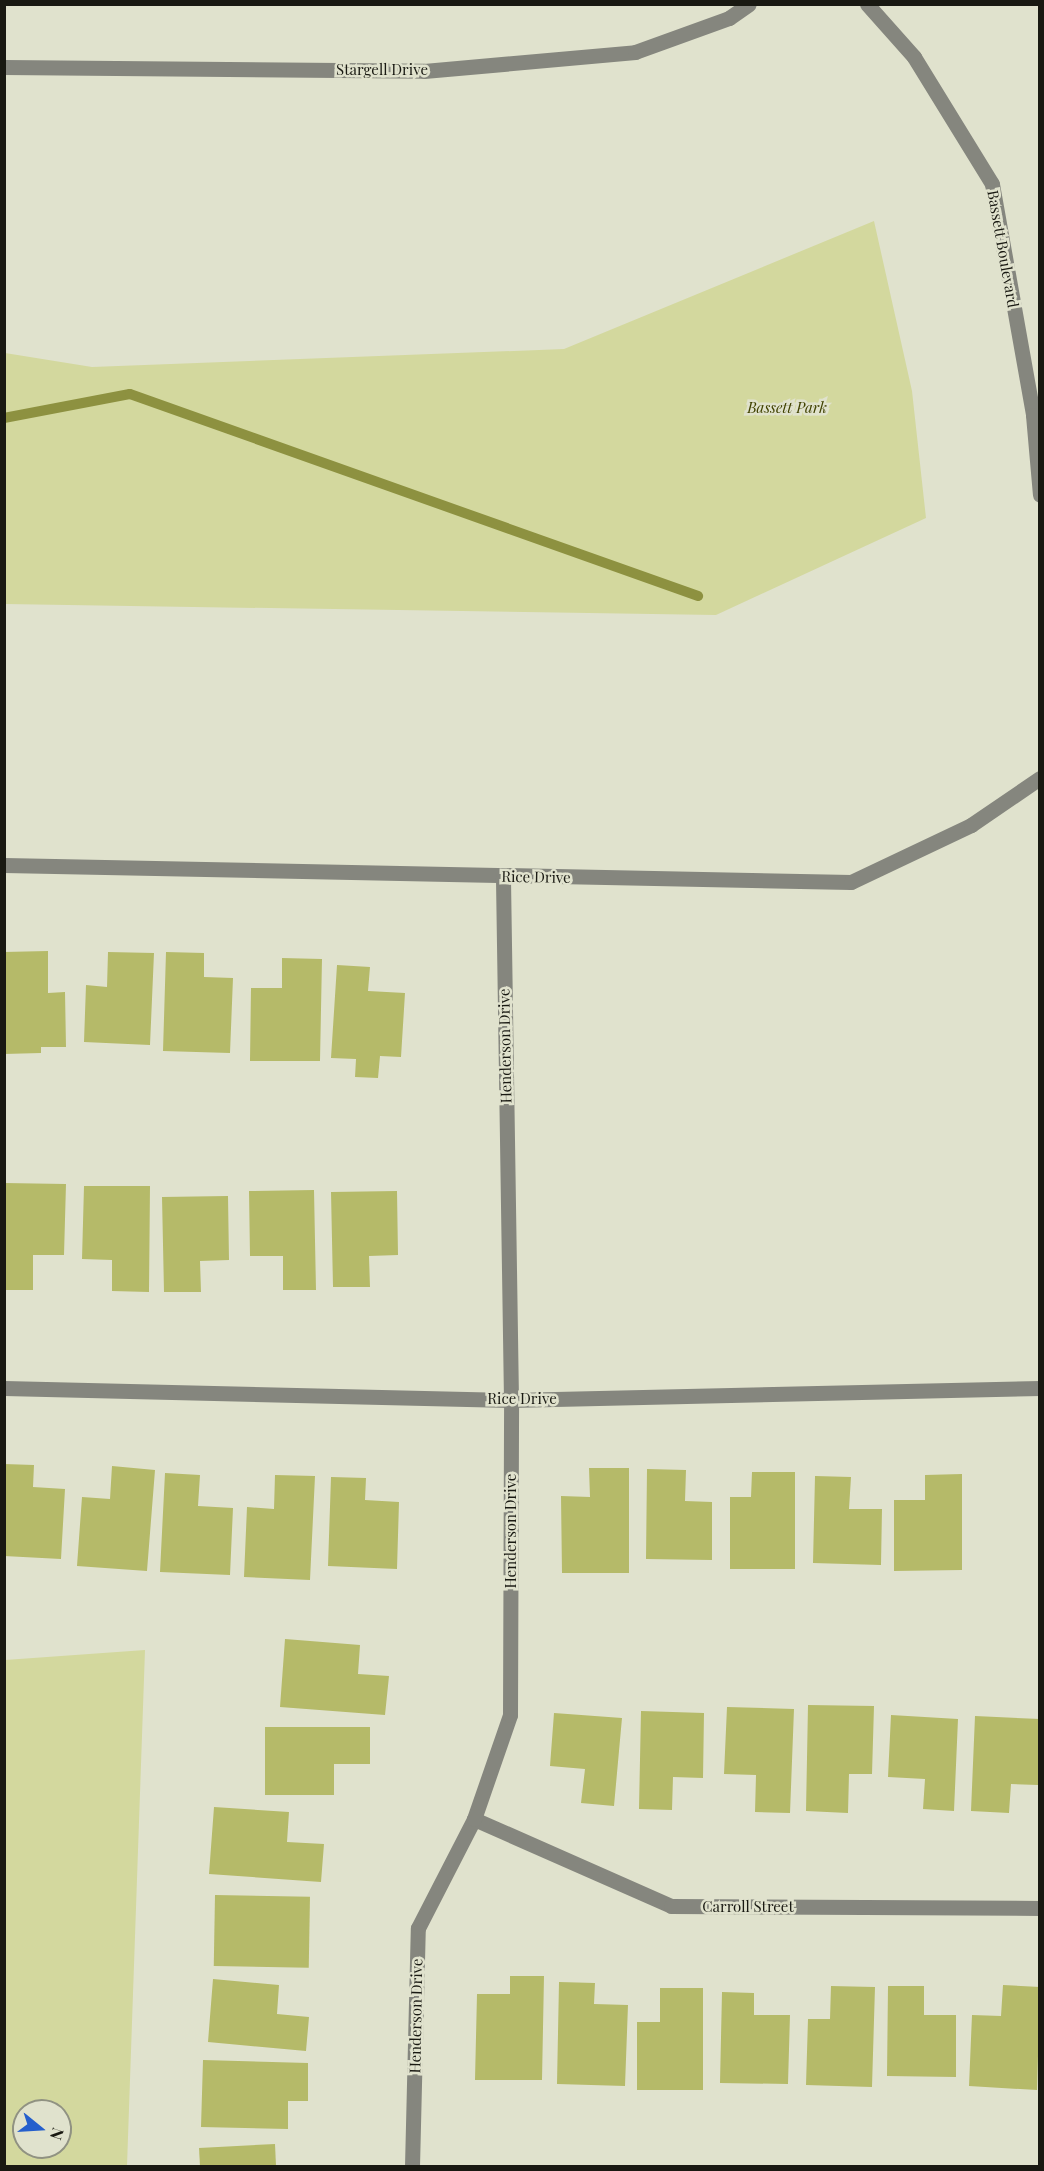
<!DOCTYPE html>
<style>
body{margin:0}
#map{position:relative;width:1044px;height:2171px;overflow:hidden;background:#e0e2cd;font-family:"Playfair Display",serif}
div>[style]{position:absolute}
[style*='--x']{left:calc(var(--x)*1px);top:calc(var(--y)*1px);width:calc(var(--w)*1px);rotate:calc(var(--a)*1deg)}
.green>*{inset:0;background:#d3d89e}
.stream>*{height:10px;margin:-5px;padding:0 5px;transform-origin:5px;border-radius:5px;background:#8d9140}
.building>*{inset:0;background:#b5ba69;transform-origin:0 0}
.minor>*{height:15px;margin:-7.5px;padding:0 7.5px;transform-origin:7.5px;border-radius:7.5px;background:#85867e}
span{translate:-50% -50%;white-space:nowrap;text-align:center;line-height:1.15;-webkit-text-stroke:5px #e0e2cd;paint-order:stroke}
.street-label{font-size:15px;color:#191912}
.park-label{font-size:15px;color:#404200;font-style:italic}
.frame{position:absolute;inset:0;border:6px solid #191912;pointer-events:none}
.north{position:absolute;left:12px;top:2099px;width:60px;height:60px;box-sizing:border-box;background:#e0e2cd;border:2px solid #909282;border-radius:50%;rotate:108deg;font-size:16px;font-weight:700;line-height:24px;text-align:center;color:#191912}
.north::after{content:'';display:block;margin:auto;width:21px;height:27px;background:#255fcc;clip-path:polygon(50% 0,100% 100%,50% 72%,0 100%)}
</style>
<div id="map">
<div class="green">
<div style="clip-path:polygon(874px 221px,912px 391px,926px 518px,716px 615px,5px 604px,5px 353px,92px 367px,564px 349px)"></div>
<div style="clip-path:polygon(evenodd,145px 1650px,127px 2166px,5px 2166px,5px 1660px,145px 1650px,24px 2111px,60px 2111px,60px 2147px,24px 2147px,24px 2111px)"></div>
</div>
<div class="stream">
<div style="--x:4;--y:418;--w:128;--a:-10.8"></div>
<div style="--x:130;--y:394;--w:603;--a:19.58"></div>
</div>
<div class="building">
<div style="clip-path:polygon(48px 951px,48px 993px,65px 992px,66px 1047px,41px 1047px,41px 1053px,4px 1054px,4px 952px)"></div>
<div style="clip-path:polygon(108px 952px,154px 953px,150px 1045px,84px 1042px,86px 985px,107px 987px)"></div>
<div style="clip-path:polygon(166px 952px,204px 953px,204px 977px,233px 978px,230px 1053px,163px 1051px)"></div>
<div style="clip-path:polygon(282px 958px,322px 959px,320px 1061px,250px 1061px,251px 988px,282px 988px)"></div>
<div style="clip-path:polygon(337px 965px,370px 967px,368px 991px,405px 993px,401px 1057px,380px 1056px,378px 1078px,355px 1077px,356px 1059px,331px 1058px)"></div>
<div style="clip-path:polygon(4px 1183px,66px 1184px,64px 1255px,33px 1255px,33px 1290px,4px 1290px)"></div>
<div style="clip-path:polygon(84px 1186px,150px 1186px,149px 1292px,112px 1291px,112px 1260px,82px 1259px)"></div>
<div style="clip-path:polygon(314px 1190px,316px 1290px,283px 1290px,283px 1256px,250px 1256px,249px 1191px)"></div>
<div style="clip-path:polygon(397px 1191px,398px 1255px,369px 1256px,370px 1287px,333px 1287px,331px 1192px)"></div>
<div style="clip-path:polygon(228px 1196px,229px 1260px,200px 1261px,201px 1292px,164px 1292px,162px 1197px)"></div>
<div style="clip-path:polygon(4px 1464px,34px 1465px,33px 1487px,65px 1489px,61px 1559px,4px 1556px)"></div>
<div style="clip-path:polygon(112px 1466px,155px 1470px,147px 1571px,77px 1566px,82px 1497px,110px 1499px)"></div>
<div style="clip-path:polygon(589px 1468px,629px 1468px,629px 1573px,562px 1573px,561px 1496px,590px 1497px)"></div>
<div style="clip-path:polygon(647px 1469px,686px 1470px,685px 1501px,712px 1502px,712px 1560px,646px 1559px)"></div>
<div style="clip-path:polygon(752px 1472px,795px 1472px,795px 1569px,730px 1569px,730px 1497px,751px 1497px)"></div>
<div style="clip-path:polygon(165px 1473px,200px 1475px,198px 1506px,233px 1508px,230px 1575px,160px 1572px)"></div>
<div style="clip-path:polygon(962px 1474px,962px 1570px,894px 1571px,894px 1500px,925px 1500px,925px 1475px)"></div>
<div style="clip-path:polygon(275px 1475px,315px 1476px,310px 1580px,244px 1577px,247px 1507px,274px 1509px)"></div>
<div style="clip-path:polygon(815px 1476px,851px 1477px,849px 1509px,882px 1509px,881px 1565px,813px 1563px)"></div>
<div style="clip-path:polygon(331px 1477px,366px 1478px,365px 1500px,399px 1502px,397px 1569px,328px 1566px)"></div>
<div style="clip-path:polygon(285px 1639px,360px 1645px,358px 1674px,389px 1676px,385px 1715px,280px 1707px)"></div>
<div style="clip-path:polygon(808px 1705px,874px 1706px,872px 1774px,849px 1774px,848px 1813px,806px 1811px)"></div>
<div style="clip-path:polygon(727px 1707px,794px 1709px,790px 1813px,755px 1812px,756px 1775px,724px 1774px)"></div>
<div style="clip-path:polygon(641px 1711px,704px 1713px,703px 1778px,673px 1777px,672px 1810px,639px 1809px)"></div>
<div style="clip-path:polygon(554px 1713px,622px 1718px,614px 1806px,581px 1803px,585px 1769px,550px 1766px)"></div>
<div style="clip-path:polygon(891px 1715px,958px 1719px,954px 1811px,923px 1809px,925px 1779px,888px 1777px)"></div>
<div style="clip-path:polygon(975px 1716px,1040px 1719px,1038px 1785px,1011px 1784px,1009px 1813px,971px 1811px)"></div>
<div style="clip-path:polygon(265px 1727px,370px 1727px,370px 1764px,334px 1764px,334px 1795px,265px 1795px)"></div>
<div style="clip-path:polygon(214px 1807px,289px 1812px,287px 1842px,324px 1844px,321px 1882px,209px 1874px)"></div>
<div style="left:215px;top:1895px;width:95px;height:71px;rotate:1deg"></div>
<div style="clip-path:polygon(510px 1976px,544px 1976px,542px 2080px,475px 2080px,477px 1994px,510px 1994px)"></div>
<div style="clip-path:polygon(213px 1979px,279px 1985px,277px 2014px,309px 2017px,306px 2051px,208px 2042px)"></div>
<div style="clip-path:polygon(559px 1982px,595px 1983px,594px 2004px,628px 2005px,625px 2086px,557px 2084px)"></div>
<div style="clip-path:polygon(1003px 1985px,1040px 1987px,1037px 2090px,969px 2086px,972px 2015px,1001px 2016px)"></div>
<div style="clip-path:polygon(831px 1986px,875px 1987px,872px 2087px,806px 2085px,808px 2019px,830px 2019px)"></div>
<div style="clip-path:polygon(888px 1986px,924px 1986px,924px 2015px,956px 2015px,956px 2077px,887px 2076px)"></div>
<div style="clip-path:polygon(660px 1988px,703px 1988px,703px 2090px,637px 2090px,637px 2022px,660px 2022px)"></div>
<div style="clip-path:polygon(722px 1992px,754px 1993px,754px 2015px,790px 2015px,788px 2084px,720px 2083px)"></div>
<div style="clip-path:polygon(203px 2060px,308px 2063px,308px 2101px,288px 2101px,288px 2129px,201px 2127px)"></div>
<div style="clip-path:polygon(275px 2144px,276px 2166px,200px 2166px,199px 2148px)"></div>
</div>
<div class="minor">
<div style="--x:867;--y:4;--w:71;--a:48.4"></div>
<div style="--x:914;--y:57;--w:149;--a:58.4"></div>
<div style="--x:992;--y:184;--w:235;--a:79.9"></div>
<div style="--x:1033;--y:415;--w:80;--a:85"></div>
<div style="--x:4;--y:67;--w:420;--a:0.5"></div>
<div style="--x:424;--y:71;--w:212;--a:-5.1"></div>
<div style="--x:635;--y:52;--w:100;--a:-19.9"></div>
<div style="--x:729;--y:18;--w:24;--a:-35"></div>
<div style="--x:4;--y:865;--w:847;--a:1.15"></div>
<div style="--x:851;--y:882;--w:133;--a:-25.4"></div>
<div style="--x:971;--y:825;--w:83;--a:-34.3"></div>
<div style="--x:4;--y:1388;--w:507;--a:1.36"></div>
<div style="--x:511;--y:1400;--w:529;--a:-1.3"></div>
<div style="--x:474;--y:1819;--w:215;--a:23.8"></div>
<div style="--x:671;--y:1906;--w:369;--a:0.3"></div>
<div style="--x:412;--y:2166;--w:238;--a:-88.6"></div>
<div style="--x:418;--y:1928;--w:123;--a:-62.8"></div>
<div style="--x:474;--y:1819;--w:110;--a:-70.9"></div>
<div style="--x:510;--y:1715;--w:315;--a:-89.8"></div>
<div style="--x:511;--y:1400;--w:523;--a:-90.88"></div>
</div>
<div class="street-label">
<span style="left:382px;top:70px">Stargell Drive</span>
<span style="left:1003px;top:249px;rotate:80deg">Bassett Boulevard</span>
<span style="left:536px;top:877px;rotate:1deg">Rice Drive</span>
<span style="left:505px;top:1046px;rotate:-91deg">Henderson Drive</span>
<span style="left:522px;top:1399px">Rice Drive</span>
<span style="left:511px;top:1531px;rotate:-90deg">Henderson Drive</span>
<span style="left:748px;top:1907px">Carroll Street</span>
<span style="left:416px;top:2016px;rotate:-89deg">Henderson Drive</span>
</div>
<div class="park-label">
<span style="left:787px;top:408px">Bassett Park</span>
</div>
<div class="frame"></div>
<div class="north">N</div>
</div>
